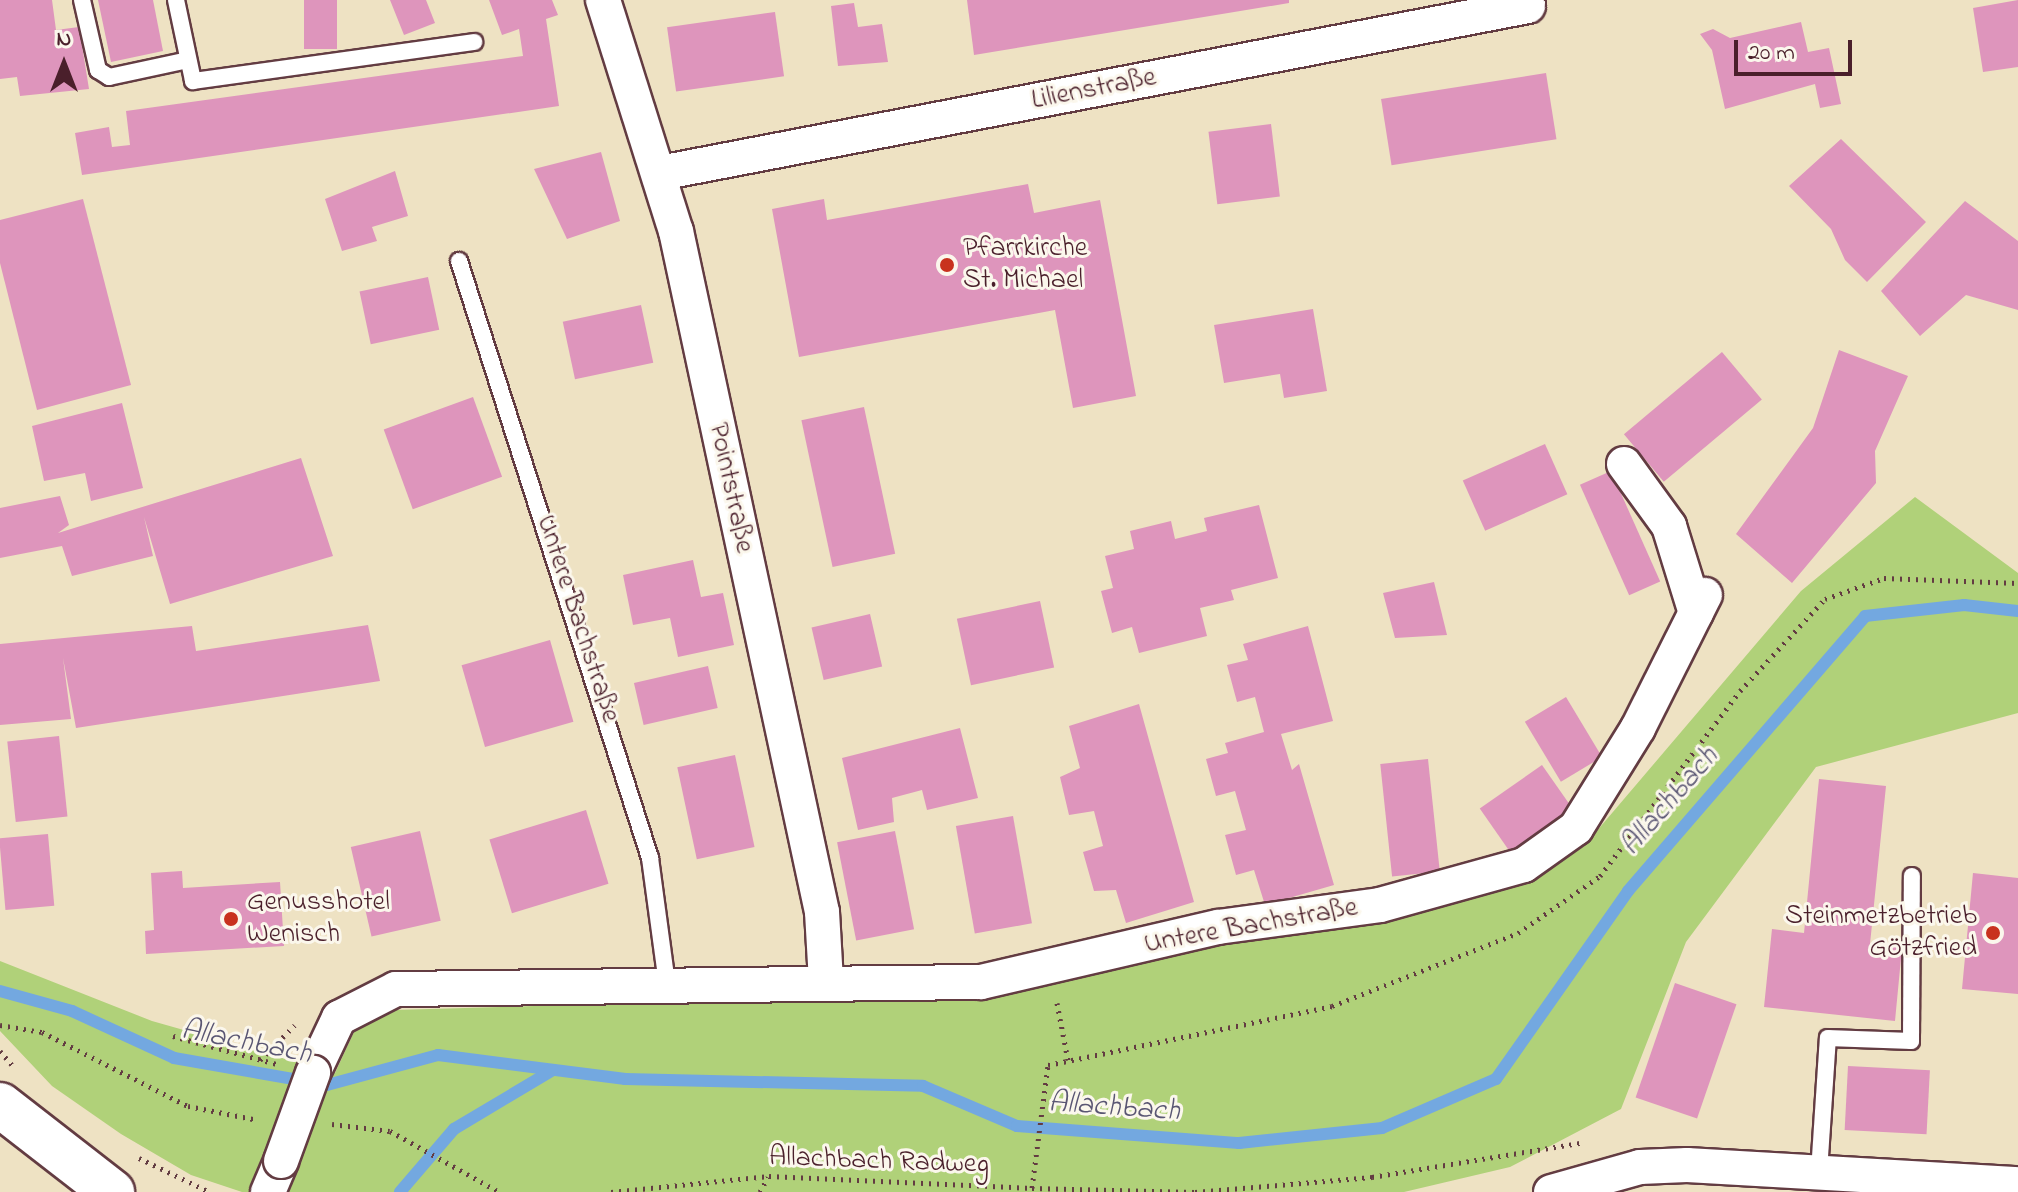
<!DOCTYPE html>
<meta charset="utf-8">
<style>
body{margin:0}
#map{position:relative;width:2018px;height:1192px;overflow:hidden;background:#eee2c3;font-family:"Indie Flower",sans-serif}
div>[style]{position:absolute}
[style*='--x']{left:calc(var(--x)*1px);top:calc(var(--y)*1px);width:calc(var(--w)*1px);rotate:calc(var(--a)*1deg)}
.green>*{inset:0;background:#b0d179}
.stream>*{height:12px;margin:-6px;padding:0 6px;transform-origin:6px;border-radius:6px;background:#73a8e0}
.building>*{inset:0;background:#de95bc;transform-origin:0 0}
.path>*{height:5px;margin-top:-2.5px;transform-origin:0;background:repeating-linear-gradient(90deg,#633c42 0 2px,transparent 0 8px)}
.roads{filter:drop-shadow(2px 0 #633c42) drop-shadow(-2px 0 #633c42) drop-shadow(0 2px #633c42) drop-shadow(0 -2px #633c42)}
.lane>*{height:16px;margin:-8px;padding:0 8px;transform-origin:8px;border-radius:8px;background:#fff}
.street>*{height:34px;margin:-17px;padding:0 17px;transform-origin:17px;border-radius:17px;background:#fff}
.secondary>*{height:44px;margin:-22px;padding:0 22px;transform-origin:22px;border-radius:22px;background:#fff}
.bridges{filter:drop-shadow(2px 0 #633c42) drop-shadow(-2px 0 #633c42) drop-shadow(0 2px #633c42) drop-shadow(0 -2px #633c42)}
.street-bridge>*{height:34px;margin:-17px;padding:0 17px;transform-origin:17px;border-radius:17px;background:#fff}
.dots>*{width:22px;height:22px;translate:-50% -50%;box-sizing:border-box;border:4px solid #fbf7ec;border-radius:50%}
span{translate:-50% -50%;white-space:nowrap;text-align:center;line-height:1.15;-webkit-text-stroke:6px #fbf7ec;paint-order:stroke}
.street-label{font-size:28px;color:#4a1f2b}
.poi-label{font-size:28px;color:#4a1f2b}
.left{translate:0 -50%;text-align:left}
.right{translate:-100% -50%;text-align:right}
.water-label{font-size:30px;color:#5a5673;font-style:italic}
.north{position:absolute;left:24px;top:24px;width:80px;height:80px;-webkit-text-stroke:6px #fbf7ec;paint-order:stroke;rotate:0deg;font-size:22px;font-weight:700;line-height:32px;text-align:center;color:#4a1f2b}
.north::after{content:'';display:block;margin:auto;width:28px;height:36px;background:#4a1f2b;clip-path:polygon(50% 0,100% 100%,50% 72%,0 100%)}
.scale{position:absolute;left:1734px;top:40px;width:118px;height:36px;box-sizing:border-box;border:4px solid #4a1f2b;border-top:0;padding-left:10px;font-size:24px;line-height:28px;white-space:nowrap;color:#4a1f2b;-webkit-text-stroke:6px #fbf7ec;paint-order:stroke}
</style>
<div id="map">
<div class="green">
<div style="clip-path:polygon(1915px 497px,2018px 573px,2018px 713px,1816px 767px,1686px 942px,1621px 1109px,1510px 1167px,1404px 1192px,242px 1192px,191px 1175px,121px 1134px,52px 1086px,0 1031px,0 961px,152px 1021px,335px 1073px,354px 1032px,394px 1010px,989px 993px,1214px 938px,1425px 908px,1530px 881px,1584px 846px,1801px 591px)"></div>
</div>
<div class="stream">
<div style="--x:0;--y:991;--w:75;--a:15.5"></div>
<div style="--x:72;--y:1011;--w:112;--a:24.7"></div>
<div style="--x:174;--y:1058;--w:155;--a:10"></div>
<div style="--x:327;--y:1085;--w:115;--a:-15.1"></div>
<div style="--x:438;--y:1055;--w:189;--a:7.3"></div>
<div style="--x:625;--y:1079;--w:298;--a:1.3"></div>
<div style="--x:923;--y:1086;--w:102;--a:23.1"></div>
<div style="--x:1017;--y:1126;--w:223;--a:4.4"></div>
<div style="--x:1239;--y:1143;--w:144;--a:-6"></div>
<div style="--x:1382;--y:1128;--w:124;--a:-23.3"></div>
<div style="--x:1496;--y:1079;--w:230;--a:-54.9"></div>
<div style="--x:1628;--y:891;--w:363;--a:-49.2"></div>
<div style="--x:1865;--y:616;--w:100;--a:-6.3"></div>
<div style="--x:1964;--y:605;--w:54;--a:6.3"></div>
<div style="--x:400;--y:1192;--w:83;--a:-49.4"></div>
<div style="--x:454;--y:1129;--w:115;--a:-30.8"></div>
</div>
<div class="building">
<div style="clip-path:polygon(0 0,52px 0,56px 30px,79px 27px,89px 89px,20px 96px,17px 77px,0 79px)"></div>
<div style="clip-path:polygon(98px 0,153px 0,163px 51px,111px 62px)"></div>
<div style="left:304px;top:0;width:33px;height:49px"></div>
<div style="clip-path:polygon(390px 0,426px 0,435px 23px,404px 35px)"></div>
<div style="clip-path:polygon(489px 0,552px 0,558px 15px,546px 19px,559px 106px,82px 175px,75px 133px,109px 127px,112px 147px,130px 145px,126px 111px,523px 56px,519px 29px,502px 35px)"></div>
<div style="clip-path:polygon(967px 0,1289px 0,1289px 3px,974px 55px)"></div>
<div style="clip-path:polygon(2018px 0,2018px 67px,1983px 72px,1973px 8px)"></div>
<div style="clip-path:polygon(854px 3px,858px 27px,882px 24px,888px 62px,838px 66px,831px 6px)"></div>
<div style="left:775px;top:12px;width:65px;height:109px;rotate:82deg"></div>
<div style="clip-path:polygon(1801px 22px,1808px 52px,1829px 48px,1841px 104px,1820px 108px,1815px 84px,1725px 109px,1712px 50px,1700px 34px,1713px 29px,1730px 38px)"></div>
<div style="left:1546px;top:73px;width:67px;height:167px;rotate:81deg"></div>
<div style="left:1271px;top:124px;width:73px;height:63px;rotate:83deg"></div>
<div style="clip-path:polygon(1841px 139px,1926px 222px,1867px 282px,1845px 260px,1831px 229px,1789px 186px)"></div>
<div style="clip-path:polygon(601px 152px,620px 221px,567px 239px,534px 169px)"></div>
<div style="clip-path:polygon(395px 171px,408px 216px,372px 227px,377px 241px,342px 251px,325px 199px)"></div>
<div style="clip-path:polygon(1028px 184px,1034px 213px,1100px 200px,1136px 396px,1073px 408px,1055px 310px,799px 357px,772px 209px,824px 199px,827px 220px)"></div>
<div style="clip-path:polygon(83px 199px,131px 385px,37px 410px,0 263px,0 220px)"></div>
<div style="clip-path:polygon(1965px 201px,2018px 241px,2018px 310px,1966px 295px,1920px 336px,1881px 291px)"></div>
<div style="left:428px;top:277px;width:54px;height:70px;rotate:78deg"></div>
<div style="left:641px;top:305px;width:59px;height:80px;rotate:78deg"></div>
<div style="clip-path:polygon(1313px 309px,1327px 391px,1284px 398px,1280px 374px,1224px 383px,1214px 325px)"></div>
<div style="clip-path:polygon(1839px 350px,1908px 376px,1875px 451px,1876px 483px,1792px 583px,1736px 534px,1813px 428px)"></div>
<div style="left:1722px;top:352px;width:62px;height:128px;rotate:50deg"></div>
<div style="left:473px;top:397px;width:85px;height:95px;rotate:70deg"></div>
<div style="clip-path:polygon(122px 403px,143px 488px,91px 501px,85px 473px,44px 481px,32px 426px)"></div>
<div style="left:864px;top:407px;width:150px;height:64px;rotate:78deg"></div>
<div style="left:1545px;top:444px;width:55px;height:90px;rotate:66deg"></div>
<div style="clip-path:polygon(301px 458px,333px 556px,170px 604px,144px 517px,153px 556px,72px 576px,62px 546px,0 558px,0 508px,60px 496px,69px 525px,58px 533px)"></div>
<div style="left:1611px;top:471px;width:121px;height:34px;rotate:66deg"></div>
<div style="clip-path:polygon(1259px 505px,1278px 578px,1231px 590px,1234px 600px,1200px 608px,1207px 636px,1139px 653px,1132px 627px,1112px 633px,1101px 591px,1113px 588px,1105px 556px,1134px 549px,1130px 531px,1171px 521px,1175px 539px,1207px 531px,1204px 518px)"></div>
<div style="clip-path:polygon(693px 560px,701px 597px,723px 593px,734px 645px,678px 657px,670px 618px,633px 625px,623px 575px)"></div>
<div style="clip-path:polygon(1434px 582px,1447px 635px,1395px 638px,1383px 593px)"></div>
<div style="left:1040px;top:601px;width:68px;height:85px;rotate:78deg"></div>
<div style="left:870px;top:614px;width:54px;height:60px;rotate:77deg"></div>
<div style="clip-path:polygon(368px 625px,380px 681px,76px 728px,63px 658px,71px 719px,0 725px,0 644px,192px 626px,196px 651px)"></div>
<div style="clip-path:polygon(1308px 626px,1333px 721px,1281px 734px,1292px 770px,1299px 764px,1334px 885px,1265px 905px,1254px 870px,1236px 875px,1225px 835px,1246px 830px,1235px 791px,1216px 796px,1206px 759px,1228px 753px,1225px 743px,1264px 732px,1255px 697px,1237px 702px,1227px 665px,1248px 660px,1243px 644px)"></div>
<div style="left:550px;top:640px;width:85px;height:92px;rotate:74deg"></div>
<div style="left:708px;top:666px;width:43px;height:76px;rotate:77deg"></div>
<div style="left:1566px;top:697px;width:70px;height:48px;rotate:59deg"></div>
<div style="clip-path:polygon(1139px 704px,1194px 902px,1126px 923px,1116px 890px,1094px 891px,1083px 852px,1103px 846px,1094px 811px,1069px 815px,1060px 777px,1080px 768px,1069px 726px)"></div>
<div style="clip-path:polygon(960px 728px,978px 798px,927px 810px,922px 790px,892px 798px,894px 822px,858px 830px,842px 758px)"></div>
<div style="left:59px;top:736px;width:81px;height:52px;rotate:84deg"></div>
<div style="left:735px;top:755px;width:94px;height:59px;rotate:78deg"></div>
<div style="left:1428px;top:759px;width:113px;height:48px;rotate:84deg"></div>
<div style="left:1542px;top:765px;width:62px;height:76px;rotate:55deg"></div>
<div style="clip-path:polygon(1819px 779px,1886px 786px,1870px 944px,1902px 948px,1895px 1021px,1764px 1007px,1772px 929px,1804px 933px)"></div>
<div style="left:586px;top:810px;width:77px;height:101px;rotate:73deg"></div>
<div style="left:1013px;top:816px;width:109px;height:58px;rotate:80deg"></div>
<div style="left:420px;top:831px;width:92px;height:71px;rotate:77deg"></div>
<div style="left:895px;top:831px;width:100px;height:59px;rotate:79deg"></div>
<div style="left:48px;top:834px;width:72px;height:49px;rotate:85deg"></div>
<div style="clip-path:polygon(182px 871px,183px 888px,280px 882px,284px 946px,146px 954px,145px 931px,154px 930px,151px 873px)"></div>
<div style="clip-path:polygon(1973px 873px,2018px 878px,2018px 994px,1962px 989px)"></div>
<div style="left:1675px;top:983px;width:65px;height:121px;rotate:19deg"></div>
<div style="left:1848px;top:1066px;width:82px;height:64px;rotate:3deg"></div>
</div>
<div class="path">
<div style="--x:1057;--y:1003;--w:58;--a:79.1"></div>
<div style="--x:0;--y:1025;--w:43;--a:9.5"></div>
<div style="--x:42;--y:1032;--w:164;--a:26.9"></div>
<div style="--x:188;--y:1106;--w:71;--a:11.3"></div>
<div style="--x:173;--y:1036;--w:108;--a:15.1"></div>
<div style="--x:0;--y:1051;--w:18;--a:49"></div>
<div style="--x:260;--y:1060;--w:49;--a:-45"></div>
<div style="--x:332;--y:1124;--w:58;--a:6.9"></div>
<div style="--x:390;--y:1131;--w:125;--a:29.2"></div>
<div style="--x:139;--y:1158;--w:79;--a:25.6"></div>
<div style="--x:1032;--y:1188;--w:163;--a:1.4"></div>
<div style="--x:1195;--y:1192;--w:178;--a:-4.8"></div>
<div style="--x:1372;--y:1177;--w:211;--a:-9.3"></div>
<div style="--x:611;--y:1192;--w:159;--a:-5.8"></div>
<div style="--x:769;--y:1176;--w:263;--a:2.6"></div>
<div style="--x:1032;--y:1188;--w:124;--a:-82.6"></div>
<div style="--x:1048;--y:1065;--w:290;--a:-11.7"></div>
<div style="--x:1332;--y:1006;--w:200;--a:-21.4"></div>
<div style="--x:1518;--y:933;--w:100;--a:-34.8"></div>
<div style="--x:1600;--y:876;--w:232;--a:-52.9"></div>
<div style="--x:1740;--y:691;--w:125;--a:-47.3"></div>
<div style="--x:1825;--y:599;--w:63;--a:-19.6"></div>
<div style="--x:1884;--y:578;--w:134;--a:2.1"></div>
<div style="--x:760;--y:1192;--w:17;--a:-62"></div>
</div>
<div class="roads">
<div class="lane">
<div style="--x:82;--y:0;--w:72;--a:77.1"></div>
<div style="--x:98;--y:70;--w:13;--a:32"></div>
<div style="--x:109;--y:77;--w:81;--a:-12.1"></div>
<div style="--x:176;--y:0;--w:83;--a:78.1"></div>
<div style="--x:193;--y:81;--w:284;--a:-7.9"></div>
<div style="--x:459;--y:261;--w:627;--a:72.26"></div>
<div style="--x:650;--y:858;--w:126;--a:82.3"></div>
<div style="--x:1819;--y:1172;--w:134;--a:-86.2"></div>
<div style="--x:1828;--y:1038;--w:83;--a:2.1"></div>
<div style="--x:1911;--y:1041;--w:165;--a:-89.7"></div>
</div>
<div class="street">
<div style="--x:603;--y:0;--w:242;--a:72.5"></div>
<div style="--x:676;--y:231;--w:696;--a:77.9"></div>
<div style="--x:822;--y:912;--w:70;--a:86.7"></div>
<div style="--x:660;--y:173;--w:884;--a:-10.89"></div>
<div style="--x:1624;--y:464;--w:77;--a:54"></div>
<div style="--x:1669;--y:526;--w:91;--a:72.8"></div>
<div style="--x:313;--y:1073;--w:61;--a:-64.7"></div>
<div style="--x:339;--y:1018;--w:64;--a:-27"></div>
<div style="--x:396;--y:989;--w:585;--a:-0.69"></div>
<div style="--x:981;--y:982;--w:243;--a:-13.1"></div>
<div style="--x:1218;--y:927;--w:163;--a:-7.7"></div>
<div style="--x:1380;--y:905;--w:149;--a:-15.5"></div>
<div style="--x:1524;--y:865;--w:64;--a:-35.4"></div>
<div style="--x:1576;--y:828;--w:118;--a:-58.2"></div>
<div style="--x:1638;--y:728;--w:149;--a:-63.3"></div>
<div style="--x:268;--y:1192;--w:34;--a:-67"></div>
<div style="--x:1551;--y:1192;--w:92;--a:-15.7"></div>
<div style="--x:1640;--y:1167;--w:47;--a:-2.4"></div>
<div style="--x:1687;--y:1165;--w:332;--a:3.3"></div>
</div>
<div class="secondary">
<div style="--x:0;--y:1105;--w:142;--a:37.8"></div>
</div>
</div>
<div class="bridges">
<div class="street-bridge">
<div style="--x:281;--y:1161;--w:94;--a:-70"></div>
</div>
</div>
<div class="dots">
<div style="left:947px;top:265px;background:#c8321e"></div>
<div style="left:231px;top:919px;background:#c8321e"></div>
<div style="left:1993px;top:933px;background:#c8321e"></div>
</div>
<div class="street-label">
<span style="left:1094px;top:90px;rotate:-11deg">Lilienstraße</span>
<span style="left:730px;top:488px;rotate:78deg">Pointstraße</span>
<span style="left:577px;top:619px;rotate:72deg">Untere Bachstraße</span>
<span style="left:1251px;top:927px;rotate:-10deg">Untere Bachstraße</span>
<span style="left:879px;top:1162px;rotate:2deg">Allachbach Radweg</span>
</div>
<div class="poi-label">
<span class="left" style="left:963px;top:265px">Pfarrkirche<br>St. Michael</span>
<span class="left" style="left:247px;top:919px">Genusshotel<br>Wenisch</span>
<span class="right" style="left:1977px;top:933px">Steinmetzbetrieb<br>Götzfried</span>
</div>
<div class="water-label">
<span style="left:1670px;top:802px;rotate:-49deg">Allachbach</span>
<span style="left:246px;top:1043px;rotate:11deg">Allachbach</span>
<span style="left:1114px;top:1108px;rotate:4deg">Allachbach</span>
</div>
<div class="north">N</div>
<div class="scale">20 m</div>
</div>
